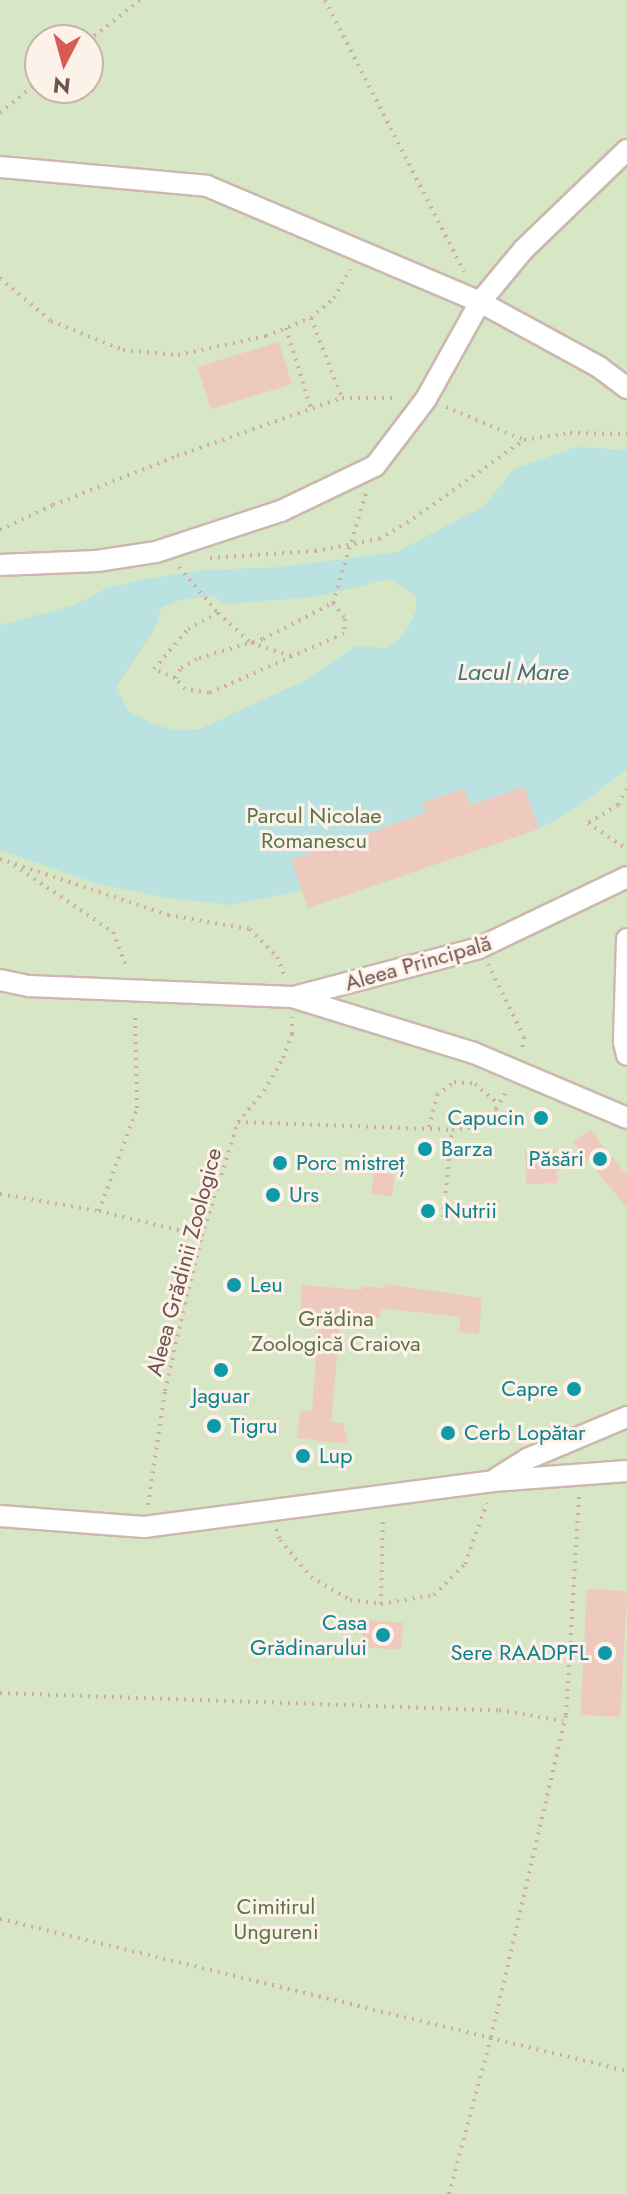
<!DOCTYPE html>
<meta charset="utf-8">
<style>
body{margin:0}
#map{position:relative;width:627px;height:2194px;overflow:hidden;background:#faeee4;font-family:Jost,sans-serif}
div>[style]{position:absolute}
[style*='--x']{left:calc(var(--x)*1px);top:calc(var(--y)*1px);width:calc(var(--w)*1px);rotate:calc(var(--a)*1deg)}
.green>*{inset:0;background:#d7e6c4}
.water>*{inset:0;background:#bae2e1}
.building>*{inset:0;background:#edc9be;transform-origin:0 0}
.path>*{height:4px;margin-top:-2px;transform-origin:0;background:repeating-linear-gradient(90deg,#d1aca1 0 2px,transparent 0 8px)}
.roads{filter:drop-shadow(2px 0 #cdb7ae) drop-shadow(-2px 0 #cdb7ae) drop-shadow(0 2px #cdb7ae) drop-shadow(0 -2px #cdb7ae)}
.street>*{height:20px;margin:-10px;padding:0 10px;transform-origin:10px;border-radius:10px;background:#fff}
.dots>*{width:22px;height:22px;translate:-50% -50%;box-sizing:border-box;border:4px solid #fdf2ea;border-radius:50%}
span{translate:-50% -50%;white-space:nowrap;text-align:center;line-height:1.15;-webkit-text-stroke:6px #fdf2ea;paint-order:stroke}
.park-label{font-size:22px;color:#5b7545}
.street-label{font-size:22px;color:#70534c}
.culture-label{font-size:22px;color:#0d838f}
.right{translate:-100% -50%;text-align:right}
.left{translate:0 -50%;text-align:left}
.water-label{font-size:24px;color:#417475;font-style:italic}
.north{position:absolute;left:24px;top:24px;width:80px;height:80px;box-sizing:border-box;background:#fdf2ea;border:2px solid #c5b2ab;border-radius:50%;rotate:186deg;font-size:22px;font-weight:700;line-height:32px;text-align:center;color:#70534c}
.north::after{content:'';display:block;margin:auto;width:28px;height:36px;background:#da5b53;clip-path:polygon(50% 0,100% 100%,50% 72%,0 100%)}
</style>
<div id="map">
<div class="green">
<div style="clip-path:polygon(evenodd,0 0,627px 0,627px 2194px,0 2194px,0 0,40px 40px,88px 40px,88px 88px,40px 88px,40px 40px)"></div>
</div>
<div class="water">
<div style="clip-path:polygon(evenodd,576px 447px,627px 450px,627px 769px,579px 806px,539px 829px,524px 787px,470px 805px,464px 789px,423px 803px,426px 813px,291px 860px,302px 890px,231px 905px,167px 898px,95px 883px,0 850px,0 625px,75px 605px,107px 588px,145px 579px,206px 570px,281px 567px,397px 552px,484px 506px,514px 469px,576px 447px,389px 579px,416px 596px,416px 611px,404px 635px,387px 648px,356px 646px,306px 680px,200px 729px,173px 730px,153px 724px,127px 710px,117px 686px,155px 628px,162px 607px,180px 600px,212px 596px,225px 604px,315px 597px,389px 579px)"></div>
</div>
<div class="building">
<div style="left:279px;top:342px;width:44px;height:85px;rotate:73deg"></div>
<div style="clip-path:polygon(524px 787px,539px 829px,308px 908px,291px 860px,426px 813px,422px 803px,464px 789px,470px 805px)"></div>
<div style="clip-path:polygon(590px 1130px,627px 1175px,627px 1208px,573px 1142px)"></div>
<div style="left:556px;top:1150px;width:33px;height:31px;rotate:88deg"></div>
<div style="left:374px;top:1172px;width:21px;height:22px;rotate:8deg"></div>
<div style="clip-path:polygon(385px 1284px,482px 1298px,479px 1334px,459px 1332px,461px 1317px,381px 1308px,380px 1318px,341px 1314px,331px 1421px,343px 1423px,348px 1444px,297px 1438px,300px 1411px,312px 1411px,319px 1320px,300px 1318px,302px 1285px,362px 1290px,362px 1286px,384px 1288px)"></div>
<div style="left:587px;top:1589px;width:40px;height:126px;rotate:3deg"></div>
<div style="left:364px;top:1620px;width:39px;height:27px;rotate:4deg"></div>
</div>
<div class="path">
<div style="--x:325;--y:0;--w:305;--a:62.9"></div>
<div style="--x:88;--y:41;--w:66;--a:-38.3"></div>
<div style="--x:0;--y:113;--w:52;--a:-39.5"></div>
<div style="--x:0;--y:278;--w:67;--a:40.1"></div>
<div style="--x:51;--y:321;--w:78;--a:21.9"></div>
<div style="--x:123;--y:350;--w:55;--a:5.2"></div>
<div style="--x:178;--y:355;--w:90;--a:-12.2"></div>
<div style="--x:266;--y:336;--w:48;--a:-21.8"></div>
<div style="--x:311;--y:318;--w:30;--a:-41"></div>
<div style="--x:334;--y:298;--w:33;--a:-61"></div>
<div style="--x:311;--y:318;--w:86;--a:68.8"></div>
<div style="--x:286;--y:328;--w:85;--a:72.8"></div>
<div style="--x:446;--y:407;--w:85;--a:22.9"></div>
<div style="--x:0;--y:530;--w:59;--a:-25.3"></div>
<div style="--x:53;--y:505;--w:133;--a:-21.6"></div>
<div style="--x:177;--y:456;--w:175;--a:-19.4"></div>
<div style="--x:342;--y:398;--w:56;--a:0"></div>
<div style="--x:210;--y:558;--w:105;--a:-3.8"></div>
<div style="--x:315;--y:551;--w:65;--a:-10.6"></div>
<div style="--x:379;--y:539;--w:32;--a:-30"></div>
<div style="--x:407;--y:523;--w:143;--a:-35.4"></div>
<div style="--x:524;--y:440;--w:47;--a:-8.7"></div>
<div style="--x:570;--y:433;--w:57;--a:1"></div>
<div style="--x:179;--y:567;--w:60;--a:49.7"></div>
<div style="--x:218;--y:613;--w:45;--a:42.3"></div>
<div style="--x:251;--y:643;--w:42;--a:18"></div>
<div style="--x:333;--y:603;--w:20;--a:53"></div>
<div style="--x:345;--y:619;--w:14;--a:94"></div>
<div style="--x:344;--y:633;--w:9;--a:153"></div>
<div style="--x:336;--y:637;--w:139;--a:156.2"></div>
<div style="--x:209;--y:693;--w:24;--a:-171"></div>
<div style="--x:185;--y:689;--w:15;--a:-132"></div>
<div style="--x:175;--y:678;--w:12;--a:-59"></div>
<div style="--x:181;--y:668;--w:21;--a:-29"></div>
<div style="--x:199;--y:658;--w:67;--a:-16.5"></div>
<div style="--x:263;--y:639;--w:79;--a:-27.2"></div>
<div style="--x:333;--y:603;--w:115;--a:-73.3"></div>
<div style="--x:175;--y:678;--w:23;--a:-157"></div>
<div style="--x:154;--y:669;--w:52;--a:-49.6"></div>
<div style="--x:188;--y:629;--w:34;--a:-28"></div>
<div style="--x:627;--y:789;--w:18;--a:119"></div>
<div style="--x:618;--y:805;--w:35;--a:149"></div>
<div style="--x:588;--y:823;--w:47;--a:33.7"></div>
<div style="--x:0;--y:859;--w:177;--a:18.4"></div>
<div style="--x:168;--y:915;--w:83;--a:9.7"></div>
<div style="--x:250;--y:929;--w:39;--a:46"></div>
<div style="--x:277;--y:957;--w:22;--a:68"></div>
<div style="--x:14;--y:865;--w:120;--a:34.1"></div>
<div style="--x:113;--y:932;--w:40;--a:69"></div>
<div style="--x:488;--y:964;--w:81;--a:63.7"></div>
<div style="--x:524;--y:1037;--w:14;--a:98"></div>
<div style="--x:238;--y:1122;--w:40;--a:-50"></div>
<div style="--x:264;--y:1091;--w:38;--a:-60"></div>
<div style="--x:283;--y:1058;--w:26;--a:-69"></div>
<div style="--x:292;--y:1034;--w:17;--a:-90"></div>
<div style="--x:429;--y:1127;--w:33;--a:-76"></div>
<div style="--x:437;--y:1095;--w:21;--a:-37"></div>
<div style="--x:454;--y:1082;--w:21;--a:5"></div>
<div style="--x:475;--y:1084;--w:31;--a:40"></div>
<div style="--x:0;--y:1194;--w:100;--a:9.7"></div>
<div style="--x:99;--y:1211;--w:106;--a:13.6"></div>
<div style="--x:99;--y:1211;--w:110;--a:-69.7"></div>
<div style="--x:137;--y:1108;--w:95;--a:-91.2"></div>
<div style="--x:443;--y:1217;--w:87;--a:-84.1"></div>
<div style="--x:148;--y:1505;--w:115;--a:-81.5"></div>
<div style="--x:165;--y:1391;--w:89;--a:-77.1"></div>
<div style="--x:185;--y:1304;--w:70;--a:-76"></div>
<div style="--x:202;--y:1236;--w:120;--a:-72.5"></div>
<div style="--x:238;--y:1122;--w:214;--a:2.1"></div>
<div style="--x:452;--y:1130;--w:26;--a:-7"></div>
<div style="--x:478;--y:1127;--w:25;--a:-45"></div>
<div style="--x:496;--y:1109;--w:24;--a:-60"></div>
<div style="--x:276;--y:1529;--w:12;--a:70"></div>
<div style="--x:280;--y:1540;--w:48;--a:50"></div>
<div style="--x:311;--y:1577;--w:45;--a:30.5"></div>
<div style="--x:350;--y:1600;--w:31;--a:7"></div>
<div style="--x:381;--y:1604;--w:54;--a:-9.6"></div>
<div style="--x:434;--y:1595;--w:44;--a:-45"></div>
<div style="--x:465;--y:1564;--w:65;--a:-70.2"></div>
<div style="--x:381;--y:1604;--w:87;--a:-88.7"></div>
<div style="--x:0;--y:1693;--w:499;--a:2"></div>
<div style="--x:499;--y:1710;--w:65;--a:9.8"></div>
<div style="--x:0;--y:1919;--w:645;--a:13.63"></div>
<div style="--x:449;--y:2194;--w:163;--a:-75"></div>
<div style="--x:491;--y:2037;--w:331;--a:-76.9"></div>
<div style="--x:566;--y:1715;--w:220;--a:-86.6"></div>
</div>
<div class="roads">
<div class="street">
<div style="--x:0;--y:167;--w:208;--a:5.2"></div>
<div style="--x:207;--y:186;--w:297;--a:23"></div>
<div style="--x:480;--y:302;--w:136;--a:28.6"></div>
<div style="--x:599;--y:367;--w:35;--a:37"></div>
<div style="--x:0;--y:565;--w:97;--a:-2.4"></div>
<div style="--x:97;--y:561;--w:60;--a:-8.7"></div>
<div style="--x:156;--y:552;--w:132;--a:-18.2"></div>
<div style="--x:281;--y:511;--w:104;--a:-25.6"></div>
<div style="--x:375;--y:466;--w:84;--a:-52.7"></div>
<div style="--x:426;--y:399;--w:111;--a:-60.9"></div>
<div style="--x:480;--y:302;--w:69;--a:-50.3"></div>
<div style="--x:524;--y:249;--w:143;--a:-43.9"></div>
<div style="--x:627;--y:939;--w:103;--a:91.7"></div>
<div style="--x:624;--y:1042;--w:13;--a:77"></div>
<div style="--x:0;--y:980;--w:30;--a:12"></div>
<div style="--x:29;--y:986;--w:263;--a:2.4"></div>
<div style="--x:292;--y:997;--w:190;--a:17.1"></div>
<div style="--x:474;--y:1053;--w:166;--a:23"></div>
<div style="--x:294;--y:997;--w:191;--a:-14.8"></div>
<div style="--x:479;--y:948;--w:164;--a:-25.6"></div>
<div style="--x:497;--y:1478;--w:36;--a:-32"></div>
<div style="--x:527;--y:1459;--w:108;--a:-22.8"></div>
<div style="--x:0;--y:1516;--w:144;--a:4.4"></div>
<div style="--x:144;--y:1527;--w:352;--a:-7.5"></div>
<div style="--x:493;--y:1481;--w:134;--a:-4.3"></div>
</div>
</div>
<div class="dots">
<div style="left:541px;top:1118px;background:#0f9aa8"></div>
<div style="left:425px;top:1149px;background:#0f9aa8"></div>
<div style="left:600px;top:1159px;background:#0f9aa8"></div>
<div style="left:280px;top:1163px;background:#0f9aa8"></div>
<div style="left:273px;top:1195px;background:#0f9aa8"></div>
<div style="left:428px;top:1211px;background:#0f9aa8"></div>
<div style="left:234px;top:1285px;background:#0f9aa8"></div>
<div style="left:221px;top:1370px;background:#0f9aa8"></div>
<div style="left:574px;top:1389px;background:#0f9aa8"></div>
<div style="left:214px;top:1426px;background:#0f9aa8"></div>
<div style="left:448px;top:1433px;background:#0f9aa8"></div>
<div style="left:303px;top:1456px;background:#0f9aa8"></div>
<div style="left:383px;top:1635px;background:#0f9aa8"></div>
<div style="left:605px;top:1653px;background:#0f9aa8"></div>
</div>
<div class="park-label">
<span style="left:314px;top:828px">Parcul Nicolae<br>Romanescu</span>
<span style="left:336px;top:1331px">Grădina<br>Zoologică Craiova</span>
<span style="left:276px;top:1919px">Cimitirul<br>Ungureni</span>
</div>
<div class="street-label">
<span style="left:418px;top:963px;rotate:-16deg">Aleea Principală</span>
<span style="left:184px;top:1262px;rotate:-75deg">Aleea Grădinii Zoologice</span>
</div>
<div class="culture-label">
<span class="right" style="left:525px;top:1118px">Capucin</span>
<span class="left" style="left:441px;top:1149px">Barza</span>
<span class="right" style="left:584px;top:1159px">Păsări</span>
<span class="left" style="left:296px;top:1163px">Porc mistreț</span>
<span class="left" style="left:289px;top:1195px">Urs</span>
<span class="left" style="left:444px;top:1211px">Nutrii</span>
<span class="left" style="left:250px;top:1285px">Leu</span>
<span class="right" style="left:558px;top:1389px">Capre</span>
<span style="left:221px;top:1396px">Jaguar</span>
<span class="left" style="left:230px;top:1426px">Tigru</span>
<span class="left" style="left:464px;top:1433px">Cerb Lopătar</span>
<span class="left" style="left:319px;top:1456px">Lup</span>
<span class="right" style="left:367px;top:1635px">Casa<br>Grădinarului</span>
<span class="right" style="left:589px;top:1653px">Sere RAADPFL</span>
</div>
<div class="water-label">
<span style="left:513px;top:672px">Lacul Mare</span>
</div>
<div class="north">N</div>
</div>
